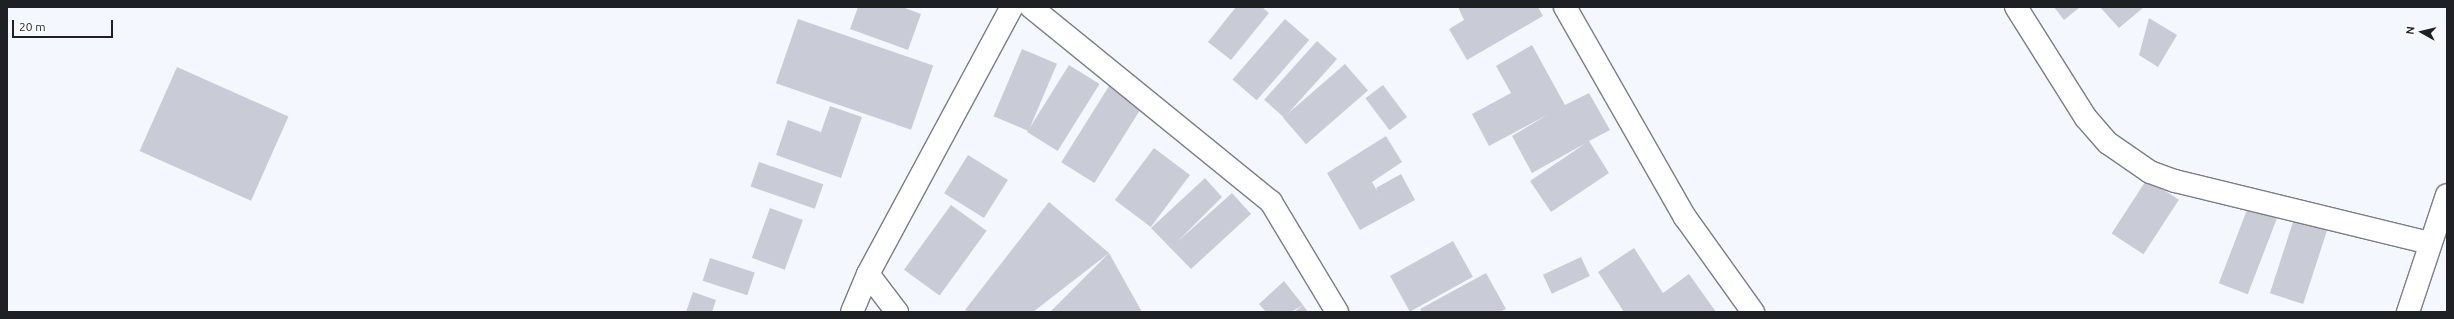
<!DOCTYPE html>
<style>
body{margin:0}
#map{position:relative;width:2454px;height:319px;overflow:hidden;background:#f5f7fe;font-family:Ubuntu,sans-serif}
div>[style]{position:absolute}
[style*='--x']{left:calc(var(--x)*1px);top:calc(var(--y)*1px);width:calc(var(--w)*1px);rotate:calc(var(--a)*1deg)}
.building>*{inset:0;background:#c9cbd7;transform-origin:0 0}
.roads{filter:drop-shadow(1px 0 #7b7d88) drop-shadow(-1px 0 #7b7d88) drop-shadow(0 1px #7b7d88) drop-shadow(0 -1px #7b7d88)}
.minor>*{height:22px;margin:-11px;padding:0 11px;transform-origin:11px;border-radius:11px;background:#fff}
span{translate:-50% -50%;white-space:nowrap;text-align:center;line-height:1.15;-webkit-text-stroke:4px #fff;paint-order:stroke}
.frame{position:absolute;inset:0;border:8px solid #1f2024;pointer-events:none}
.north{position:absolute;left:2402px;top:12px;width:40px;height:40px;-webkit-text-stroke:3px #fff;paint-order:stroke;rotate:278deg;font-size:11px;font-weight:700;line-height:16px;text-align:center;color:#1f2024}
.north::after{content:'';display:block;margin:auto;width:14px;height:18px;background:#1f2024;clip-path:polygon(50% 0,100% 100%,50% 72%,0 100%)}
.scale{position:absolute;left:12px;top:20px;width:101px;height:18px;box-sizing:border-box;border:2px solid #1f2024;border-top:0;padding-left:5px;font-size:12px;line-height:14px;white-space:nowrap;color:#1f2024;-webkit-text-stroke:3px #fff;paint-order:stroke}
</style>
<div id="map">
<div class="building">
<div style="clip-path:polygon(858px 7px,902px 7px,921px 14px,908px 50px,850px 29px)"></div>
<div style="clip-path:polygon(1236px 7px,1262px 7px,1269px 13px,1231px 60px,1208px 42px)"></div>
<div style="clip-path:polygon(1458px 7px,1538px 7px,1543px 16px,1467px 60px,1449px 29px,1464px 20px)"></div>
<div style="clip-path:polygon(2054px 7px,2080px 7px,2064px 20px)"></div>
<div style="clip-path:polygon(2100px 7px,2144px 7px,2119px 28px)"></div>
<div style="clip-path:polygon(2149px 18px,2177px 35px,2158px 67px,2139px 55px)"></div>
<div style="left:798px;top:19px;width:143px;height:68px;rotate:19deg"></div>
<div style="left:1285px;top:19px;width:32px;height:80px;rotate:41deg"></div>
<div style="left:1317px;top:41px;width:27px;height:79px;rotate:42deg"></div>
<div style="clip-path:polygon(1532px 45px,1565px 105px,1589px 93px,1610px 130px,1589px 141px,1609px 173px,1551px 212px,1530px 181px,1586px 143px,1532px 173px,1512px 136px,1549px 114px,1489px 146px,1472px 114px,1511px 93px,1496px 66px)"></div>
<div style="left:1022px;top:49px;width:38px;height:73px;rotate:23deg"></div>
<div style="left:1345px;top:64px;width:35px;height:82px;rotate:49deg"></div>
<div style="left:1069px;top:65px;width:36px;height:79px;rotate:32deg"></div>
<div style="left:177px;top:67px;width:122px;height:92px;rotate:24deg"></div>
<div style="left:1383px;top:85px;width:40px;height:22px;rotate:53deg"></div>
<div style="left:1109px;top:86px;width:39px;height:90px;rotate:32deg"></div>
<div style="clip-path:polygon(830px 106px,862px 117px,841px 178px,776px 155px,788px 120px,821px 132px)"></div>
<div style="clip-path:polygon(1386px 136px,1402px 162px,1372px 182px,1379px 194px,1376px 188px,1401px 174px,1415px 200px,1360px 230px,1327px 173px)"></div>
<div style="left:1154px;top:148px;width:45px;height:65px;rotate:37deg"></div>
<div style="left:968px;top:155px;width:47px;height:45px;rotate:32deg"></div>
<div style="left:759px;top:162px;width:68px;height:26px;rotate:19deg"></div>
<div style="clip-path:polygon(1205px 178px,1222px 197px,1177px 242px,1232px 193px,1251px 214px,1191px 269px,1151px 228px)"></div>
<div style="left:2147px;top:179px;width:38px;height:65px;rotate:33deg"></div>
<div style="clip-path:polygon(1049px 202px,1109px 253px,1033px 312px,969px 312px,965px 310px)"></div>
<div style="left:2250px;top:202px;width:31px;height:87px;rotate:21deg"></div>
<div style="left:951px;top:205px;width:44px;height:80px;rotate:36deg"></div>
<div style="left:770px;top:208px;width:35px;height:53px;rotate:20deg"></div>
<div style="left:2294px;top:219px;width:35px;height:78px;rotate:18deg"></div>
<div style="left:1453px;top:241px;width:41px;height:72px;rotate:61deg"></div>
<div style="clip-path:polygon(1634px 248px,1663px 293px,1689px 274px,1716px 312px,1624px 312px,1598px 272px)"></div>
<div style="clip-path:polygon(1109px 253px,1142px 312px,1050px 312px)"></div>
<div style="left:1581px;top:257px;width:21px;height:42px;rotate:65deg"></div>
<div style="left:710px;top:258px;width:47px;height:24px;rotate:18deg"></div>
<div style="clip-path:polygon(1486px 273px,1506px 309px,1500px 312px,1422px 312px,1420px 309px)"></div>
<div style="clip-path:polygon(1284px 281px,1303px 305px,1291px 312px,1266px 312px,1259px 304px)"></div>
<div style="clip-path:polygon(693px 292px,716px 300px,712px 312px,686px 312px)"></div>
<div style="clip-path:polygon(1303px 305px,1308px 312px,1294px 312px)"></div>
</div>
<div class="roads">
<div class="minor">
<div style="--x:1031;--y:7;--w:309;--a:39.1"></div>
<div style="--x:1271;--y:202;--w:128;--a:59"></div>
<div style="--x:1565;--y:7;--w:242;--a:60.3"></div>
<div style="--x:1685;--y:217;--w:117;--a:54.4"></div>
<div style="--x:2016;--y:7;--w:131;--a:57.8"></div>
<div style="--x:2086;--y:118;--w:33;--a:49"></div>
<div style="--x:2108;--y:143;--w:51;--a:34.6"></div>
<div style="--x:2150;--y:172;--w:27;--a:20"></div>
<div style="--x:2175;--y:181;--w:262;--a:13.7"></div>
<div style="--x:868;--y:274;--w:48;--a:52.7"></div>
<div style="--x:852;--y:312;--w:41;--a:-67.2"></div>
<div style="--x:868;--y:274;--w:303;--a:-61.7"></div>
<div style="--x:2408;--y:312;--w:123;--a:-71.6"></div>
</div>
</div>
<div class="frame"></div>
<div class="north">N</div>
<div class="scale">20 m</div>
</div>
